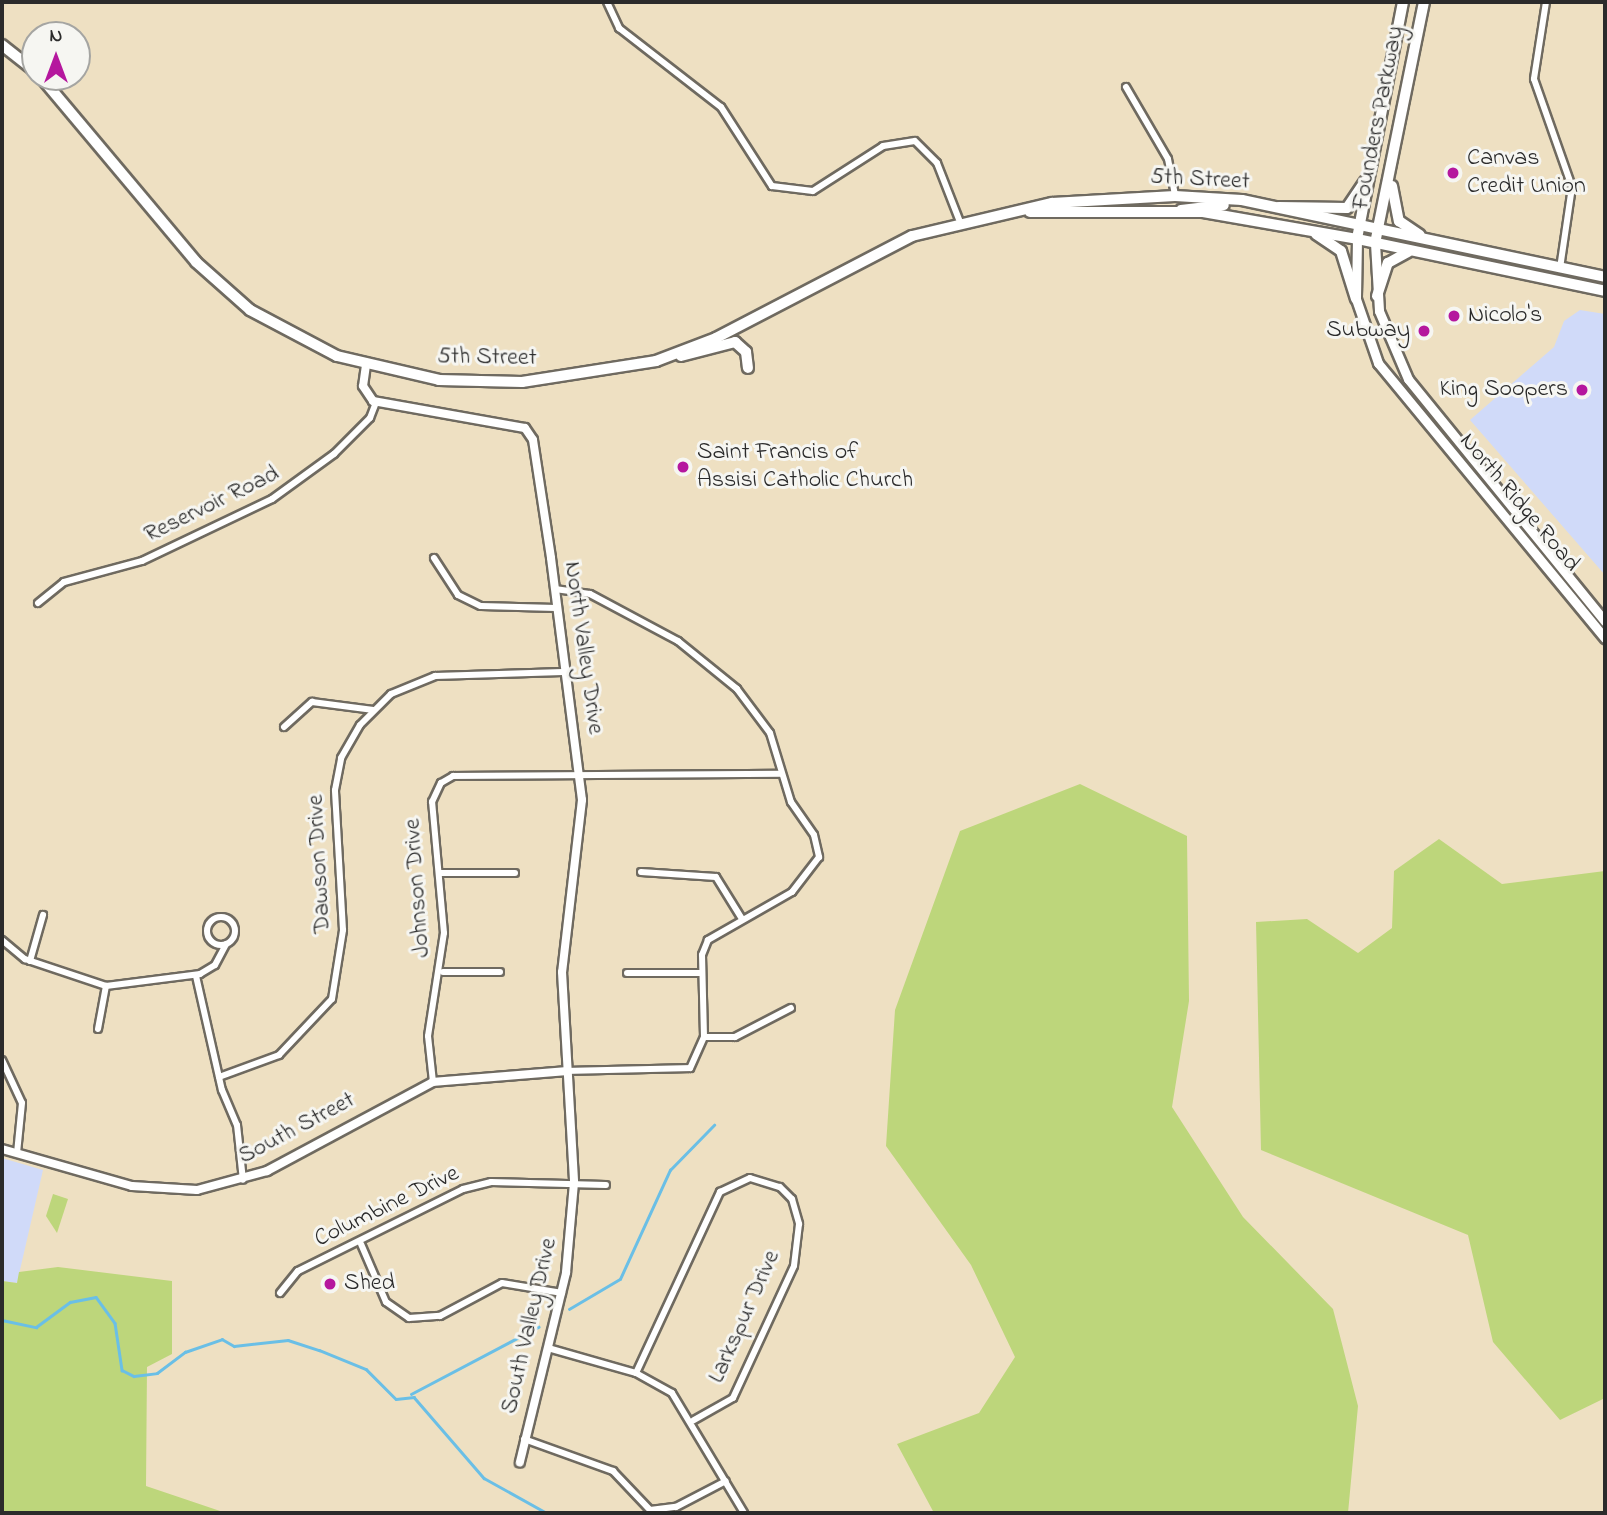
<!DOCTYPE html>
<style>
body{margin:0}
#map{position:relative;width:1607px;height:1515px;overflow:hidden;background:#eee0c2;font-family:"Indie Flower",sans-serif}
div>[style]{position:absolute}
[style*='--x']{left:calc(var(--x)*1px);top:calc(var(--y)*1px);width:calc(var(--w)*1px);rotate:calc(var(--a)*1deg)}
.built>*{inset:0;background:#d0daf9}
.green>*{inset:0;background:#bdd67b}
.stream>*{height:2.5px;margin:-1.25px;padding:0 1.25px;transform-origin:1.25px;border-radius:1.25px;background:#6abfe6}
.roads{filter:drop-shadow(2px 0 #6f6a60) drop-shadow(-2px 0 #6f6a60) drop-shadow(0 2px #6f6a60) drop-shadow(0 -2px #6f6a60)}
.minor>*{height:6px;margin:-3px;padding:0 3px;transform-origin:3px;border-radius:3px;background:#fff}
.minor>.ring{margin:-3px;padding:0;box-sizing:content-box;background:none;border:6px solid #fff;border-radius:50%}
.tertiary>*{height:8px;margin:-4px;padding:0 4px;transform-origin:4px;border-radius:4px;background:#fff}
.secondary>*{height:9px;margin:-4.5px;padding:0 4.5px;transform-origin:4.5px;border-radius:4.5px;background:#fff}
.primary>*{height:10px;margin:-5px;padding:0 5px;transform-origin:5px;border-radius:5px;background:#fff}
.trunk>*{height:10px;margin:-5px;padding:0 5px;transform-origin:5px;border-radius:5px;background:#fff}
.dots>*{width:19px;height:19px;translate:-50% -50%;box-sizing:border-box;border:4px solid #f6f6f2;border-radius:50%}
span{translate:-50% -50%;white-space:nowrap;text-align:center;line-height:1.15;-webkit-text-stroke:6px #f6f6f2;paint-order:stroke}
.street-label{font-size:24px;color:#2b2b2b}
.poi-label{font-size:24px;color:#2b2b2b}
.left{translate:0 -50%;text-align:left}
.right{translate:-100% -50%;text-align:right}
.frame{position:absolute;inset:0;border:4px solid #2b2b2b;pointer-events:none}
.north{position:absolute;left:21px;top:21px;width:70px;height:70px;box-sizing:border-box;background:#f6f6f2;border:2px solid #a5a5a2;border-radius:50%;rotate:0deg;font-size:19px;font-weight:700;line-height:28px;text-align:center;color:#2b2b2b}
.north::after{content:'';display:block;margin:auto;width:24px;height:32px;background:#b5179e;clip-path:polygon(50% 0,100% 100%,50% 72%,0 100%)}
</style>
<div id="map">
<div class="built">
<div style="clip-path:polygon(1580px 310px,1605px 314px,1605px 575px,1470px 420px,1554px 347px,1564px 321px)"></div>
<div style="clip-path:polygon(2px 1158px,43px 1170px,17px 1283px,2px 1281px)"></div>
</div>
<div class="green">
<div style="clip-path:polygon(1080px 784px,1187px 836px,1189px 1001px,1172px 1107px,1243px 1217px,1333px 1309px,1358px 1406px,1348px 1513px,934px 1513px,897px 1444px,979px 1413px,1015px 1357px,971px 1265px,886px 1146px,895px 1010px,960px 831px)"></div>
<div style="clip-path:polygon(1439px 839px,1502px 884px,1605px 871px,1603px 1399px,1560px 1420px,1493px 1342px,1468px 1235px,1261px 1150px,1256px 922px,1307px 919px,1358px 953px,1392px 928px,1394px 871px)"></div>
<div style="clip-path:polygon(53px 1194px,68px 1199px,57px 1233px,46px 1216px)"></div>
<div style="clip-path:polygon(58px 1267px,172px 1281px,172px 1354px,147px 1367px,146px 1486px,226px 1513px,2px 1513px,2px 1281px,17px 1283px,19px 1272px)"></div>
</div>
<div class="stream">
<div style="--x:569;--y:1309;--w:59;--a:-30.5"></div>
<div style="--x:620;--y:1279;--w:120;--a:-65.4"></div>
<div style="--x:670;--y:1170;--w:63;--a:-45.6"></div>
<div style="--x:2;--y:1320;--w:35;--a:12"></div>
<div style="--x:36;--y:1327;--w:42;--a:-36.3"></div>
<div style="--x:70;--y:1302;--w:26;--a:-11"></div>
<div style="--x:96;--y:1297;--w:32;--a:54"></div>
<div style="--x:115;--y:1323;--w:48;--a:81.5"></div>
<div style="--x:122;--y:1370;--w:13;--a:27"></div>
<div style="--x:134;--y:1376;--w:23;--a:-7"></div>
<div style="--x:157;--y:1373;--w:35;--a:-37"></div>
<div style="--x:185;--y:1352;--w:39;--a:-19"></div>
<div style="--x:222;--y:1339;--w:14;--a:30"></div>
<div style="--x:234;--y:1346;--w:54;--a:-6.3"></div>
<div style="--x:288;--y:1340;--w:33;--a:18"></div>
<div style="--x:319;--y:1350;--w:51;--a:22"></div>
<div style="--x:366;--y:1369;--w:42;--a:45"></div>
<div style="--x:396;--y:1399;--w:18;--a:-6"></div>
<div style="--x:414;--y:1397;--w:107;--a:49.2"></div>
<div style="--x:484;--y:1478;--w:72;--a:29.1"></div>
<div style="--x:411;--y:1394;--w:144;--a:-27.8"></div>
</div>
<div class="roads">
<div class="minor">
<div style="--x:607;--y:2;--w:29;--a:65"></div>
<div style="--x:619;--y:28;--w:129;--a:37.8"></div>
<div style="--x:721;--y:107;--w:94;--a:57.2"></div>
<div style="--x:772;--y:186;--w:41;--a:7"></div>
<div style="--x:813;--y:191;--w:83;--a:-32.7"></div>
<div style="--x:883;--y:146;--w:32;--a:-9"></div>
<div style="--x:915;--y:141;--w:31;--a:45"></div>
<div style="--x:937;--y:163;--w:63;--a:68.7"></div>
<div style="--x:1546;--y:2;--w:78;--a:98.9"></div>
<div style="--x:1534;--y:79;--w:114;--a:70.6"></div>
<div style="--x:1572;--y:187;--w:82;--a:98.4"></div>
<div style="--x:1126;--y:87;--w:83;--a:59.7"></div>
<div style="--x:1168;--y:159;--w:38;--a:79"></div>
<div style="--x:434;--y:558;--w:44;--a:57"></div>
<div style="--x:458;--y:595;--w:25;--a:26"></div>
<div style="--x:481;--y:606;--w:75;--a:1.5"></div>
<div style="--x:555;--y:589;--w:35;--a:8"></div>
<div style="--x:590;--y:594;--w:100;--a:28.1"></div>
<div style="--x:678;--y:641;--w:76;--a:39.1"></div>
<div style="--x:737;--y:689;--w:55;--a:53.1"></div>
<div style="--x:770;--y:733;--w:72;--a:73.1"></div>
<div style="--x:791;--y:802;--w:40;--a:55.1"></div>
<div style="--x:814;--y:835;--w:23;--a:77"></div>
<div style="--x:819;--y:857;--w:44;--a:127.6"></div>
<div style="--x:792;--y:892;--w:97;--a:150.3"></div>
<div style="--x:708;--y:940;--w:16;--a:112"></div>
<div style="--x:702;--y:955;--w:82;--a:88.6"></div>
<div style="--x:704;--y:1037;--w:34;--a:114"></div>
<div style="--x:690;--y:1068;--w:123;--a:178.6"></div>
<div style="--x:38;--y:603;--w:33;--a:-39"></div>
<div style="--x:64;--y:582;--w:81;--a:-15.1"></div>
<div style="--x:142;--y:561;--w:144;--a:-25.5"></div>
<div style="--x:272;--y:499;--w:77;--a:-36"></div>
<div style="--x:334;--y:454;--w:51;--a:-45"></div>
<div style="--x:370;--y:418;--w:17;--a:-69"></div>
<div style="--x:284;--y:727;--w:38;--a:-42"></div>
<div style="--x:312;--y:702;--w:62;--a:7.5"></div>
<div style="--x:641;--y:872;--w:75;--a:3.8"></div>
<div style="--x:716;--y:877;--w:49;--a:58.2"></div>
<div style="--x:441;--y:873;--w:74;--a:0"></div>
<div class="ring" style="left:207px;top:917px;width:22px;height:22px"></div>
<div style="--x:2;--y:940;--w:30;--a:40"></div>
<div style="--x:25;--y:959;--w:85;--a:18.4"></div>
<div style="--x:106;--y:986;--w:95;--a:-7.3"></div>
<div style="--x:200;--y:974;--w:17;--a:-31"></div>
<div style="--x:215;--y:965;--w:24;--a:-62"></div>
<div style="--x:30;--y:961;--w:48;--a:-74.2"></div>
<div style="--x:443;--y:972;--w:57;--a:0"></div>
<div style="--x:627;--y:973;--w:75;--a:0"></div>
<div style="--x:196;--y:976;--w:117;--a:77.2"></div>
<div style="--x:222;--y:1090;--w:38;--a:67"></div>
<div style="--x:237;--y:1125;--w:55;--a:83.8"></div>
<div style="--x:98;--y:1029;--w:44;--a:-79.5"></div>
<div style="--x:704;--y:1037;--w:31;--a:0"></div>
<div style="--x:735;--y:1037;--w:63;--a:-27.4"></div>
<div style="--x:2;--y:1060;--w:47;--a:65.1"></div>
<div style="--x:22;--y:1103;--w:50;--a:95.7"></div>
<div style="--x:219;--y:1077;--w:64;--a:-20.1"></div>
<div style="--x:279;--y:1055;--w:77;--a:-46.6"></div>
<div style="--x:332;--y:999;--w:70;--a:-80.9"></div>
<div style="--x:343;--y:930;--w:140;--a:-93.3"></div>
<div style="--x:335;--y:790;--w:33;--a:-79"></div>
<div style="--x:341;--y:758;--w:38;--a:-60"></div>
<div style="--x:360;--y:725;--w:44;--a:-45"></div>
<div style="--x:391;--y:694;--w:48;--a:-22.2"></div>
<div style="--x:435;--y:676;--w:128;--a:-1.8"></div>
<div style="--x:433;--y:1082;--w:46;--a:-96.2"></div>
<div style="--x:428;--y:1036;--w:104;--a:-81.2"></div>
<div style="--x:444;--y:933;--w:132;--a:-95.2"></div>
<div style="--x:432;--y:802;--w:21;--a:-65"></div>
<div style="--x:441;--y:783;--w:14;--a:-30"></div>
<div style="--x:453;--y:776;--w:327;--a:-0.4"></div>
<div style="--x:361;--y:1244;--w:63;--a:66.7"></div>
<div style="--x:386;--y:1302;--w:28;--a:35"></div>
<div style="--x:409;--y:1318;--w:31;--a:-4"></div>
<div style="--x:440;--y:1316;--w:70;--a:-28"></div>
<div style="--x:502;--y:1283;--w:61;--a:9.5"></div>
<div style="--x:280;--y:1293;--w:28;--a:-51"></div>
<div style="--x:298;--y:1271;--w:184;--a:-26.4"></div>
<div style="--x:463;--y:1189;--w:29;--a:-14"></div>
<div style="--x:491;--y:1182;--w:115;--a:1.5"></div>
<div style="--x:548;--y:1348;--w:91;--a:15.9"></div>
<div style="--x:636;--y:1373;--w:41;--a:29.1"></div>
<div style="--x:672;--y:1393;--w:140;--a:59"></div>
<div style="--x:636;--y:1373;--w:200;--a:-65.1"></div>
<div style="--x:720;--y:1192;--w:33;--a:-25"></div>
<div style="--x:750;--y:1178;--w:31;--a:17"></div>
<div style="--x:780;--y:1187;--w:17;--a:45"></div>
<div style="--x:792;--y:1199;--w:26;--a:74"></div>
<div style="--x:799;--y:1224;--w:42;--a:96.8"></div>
<div style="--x:794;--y:1266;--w:145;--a:114.8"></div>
<div style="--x:733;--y:1398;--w:45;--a:150.6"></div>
<div style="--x:524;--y:1439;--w:95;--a:19.8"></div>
<div style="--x:613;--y:1471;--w:54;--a:46.5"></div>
<div style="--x:650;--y:1510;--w:26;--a:-7"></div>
<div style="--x:676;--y:1507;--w:56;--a:-27.5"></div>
</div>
<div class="tertiary">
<div style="--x:366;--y:365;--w:21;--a:98"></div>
<div style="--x:363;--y:386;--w:18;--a:56"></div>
<div style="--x:373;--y:401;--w:154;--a:10.1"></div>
<div style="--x:525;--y:428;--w:14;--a:56"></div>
<div style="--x:533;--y:440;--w:119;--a:81.3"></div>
<div style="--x:551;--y:558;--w:244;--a:82.7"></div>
<div style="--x:582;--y:800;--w:173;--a:96.6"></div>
<div style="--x:562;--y:972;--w:211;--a:86.7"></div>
<div style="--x:574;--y:1183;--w:90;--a:95.1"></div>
<div style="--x:566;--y:1273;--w:195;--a:103.7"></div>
<div style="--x:2;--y:1149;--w:135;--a:15.9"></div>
<div style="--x:132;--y:1186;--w:65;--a:3.5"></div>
<div style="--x:197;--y:1190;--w:73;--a:-15.2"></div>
<div style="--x:267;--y:1171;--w:188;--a:-28.2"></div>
<div style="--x:433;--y:1082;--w:134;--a:-4.7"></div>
</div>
<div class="secondary">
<div style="--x:1357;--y:239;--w:60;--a:91"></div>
<div style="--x:1356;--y:299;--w:68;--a:71"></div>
<div style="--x:1378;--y:363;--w:357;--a:50.5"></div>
<div style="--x:1375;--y:243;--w:68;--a:86.6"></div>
<div style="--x:1379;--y:311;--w:74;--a:66.9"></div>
<div style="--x:1408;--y:379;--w:312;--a:50.9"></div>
</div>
<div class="primary">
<div style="--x:2;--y:45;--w:42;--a:38.2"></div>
<div style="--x:41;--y:77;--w:241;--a:50"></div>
<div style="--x:196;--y:262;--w:72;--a:41.6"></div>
<div style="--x:250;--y:310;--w:98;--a:27.9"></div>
<div style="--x:337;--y:356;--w:105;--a:13.2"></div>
<div style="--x:439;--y:380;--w:83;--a:1.4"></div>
<div style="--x:522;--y:382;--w:136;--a:-8.9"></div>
<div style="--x:656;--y:361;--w:64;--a:-21"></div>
<div style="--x:716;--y:338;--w:221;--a:-27.5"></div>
<div style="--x:912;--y:236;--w:144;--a:-13.3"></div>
<div style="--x:1052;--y:203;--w:123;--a:-3.3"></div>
<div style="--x:1175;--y:196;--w:67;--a:3.4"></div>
<div style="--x:1242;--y:200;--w:139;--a:12"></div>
<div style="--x:1378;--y:229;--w:14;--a:102"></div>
<div style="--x:1181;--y:210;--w:43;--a:-6.6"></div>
<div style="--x:1030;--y:212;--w:173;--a:0"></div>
<div style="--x:1203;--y:212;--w:156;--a:9.9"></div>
<div style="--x:1316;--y:234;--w:30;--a:34"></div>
<div style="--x:1341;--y:251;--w:50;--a:72.6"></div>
<div style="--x:681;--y:356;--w:56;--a:-14.5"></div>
<div style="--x:735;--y:342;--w:15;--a:42"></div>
<div style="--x:746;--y:352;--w:16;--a:83"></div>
</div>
<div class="trunk">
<div style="--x:1403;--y:2;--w:241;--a:101"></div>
<div style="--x:1357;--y:239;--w:253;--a:11.8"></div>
<div style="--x:1424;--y:2;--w:232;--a:101.5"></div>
<div style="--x:1378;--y:229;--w:232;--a:11.9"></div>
<div style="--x:1392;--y:186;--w:36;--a:79"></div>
<div style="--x:1399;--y:221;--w:25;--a:34"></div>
<div style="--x:1279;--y:207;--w:68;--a:0.8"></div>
<div style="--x:1347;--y:208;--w:32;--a:-56"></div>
<div style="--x:1377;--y:296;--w:35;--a:-72"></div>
<div style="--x:1388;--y:263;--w:23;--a:-29"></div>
</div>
</div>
<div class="dots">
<div style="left:1453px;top:173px;background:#b5179e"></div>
<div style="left:1454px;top:316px;background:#b5179e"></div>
<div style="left:1424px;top:331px;background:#b5179e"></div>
<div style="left:1582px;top:390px;background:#b5179e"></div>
<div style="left:683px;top:467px;background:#b5179e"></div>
<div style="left:330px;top:1284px;background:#b5179e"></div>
</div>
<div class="street-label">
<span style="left:1379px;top:118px;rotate:-79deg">Founders Parkway</span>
<span style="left:1200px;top:180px;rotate:3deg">5th Street</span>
<span style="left:487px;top:358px;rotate:1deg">5th Street</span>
<span style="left:1519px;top:503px;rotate:50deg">North Ridge Road</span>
<span style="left:212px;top:505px;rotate:-26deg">Reservoir Road</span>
<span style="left:583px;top:648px;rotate:82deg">North Valley Drive</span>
<span style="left:320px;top:864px;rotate:-93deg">Dawson Drive</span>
<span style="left:418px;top:888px;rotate:-94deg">Johnson Drive</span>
<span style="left:297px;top:1129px;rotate:-28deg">South Street</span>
<span style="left:387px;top:1207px;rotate:-26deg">Columbine Drive</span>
<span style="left:745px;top:1317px;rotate:-66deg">Larkspur Drive</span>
<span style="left:530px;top:1326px;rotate:-77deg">South Valley Drive</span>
</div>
<div class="poi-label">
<span class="left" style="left:1467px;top:173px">Canvas<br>Credit Union</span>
<span class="left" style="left:1468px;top:316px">Nicolo's</span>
<span class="right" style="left:1410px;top:331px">Subway</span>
<span class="right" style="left:1568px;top:390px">King Soopers</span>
<span class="left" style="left:697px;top:467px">Saint Francis of<br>Assisi Catholic Church</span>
<span class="left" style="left:344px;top:1284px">Shed</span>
</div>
<div class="frame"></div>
<div class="north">N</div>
</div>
